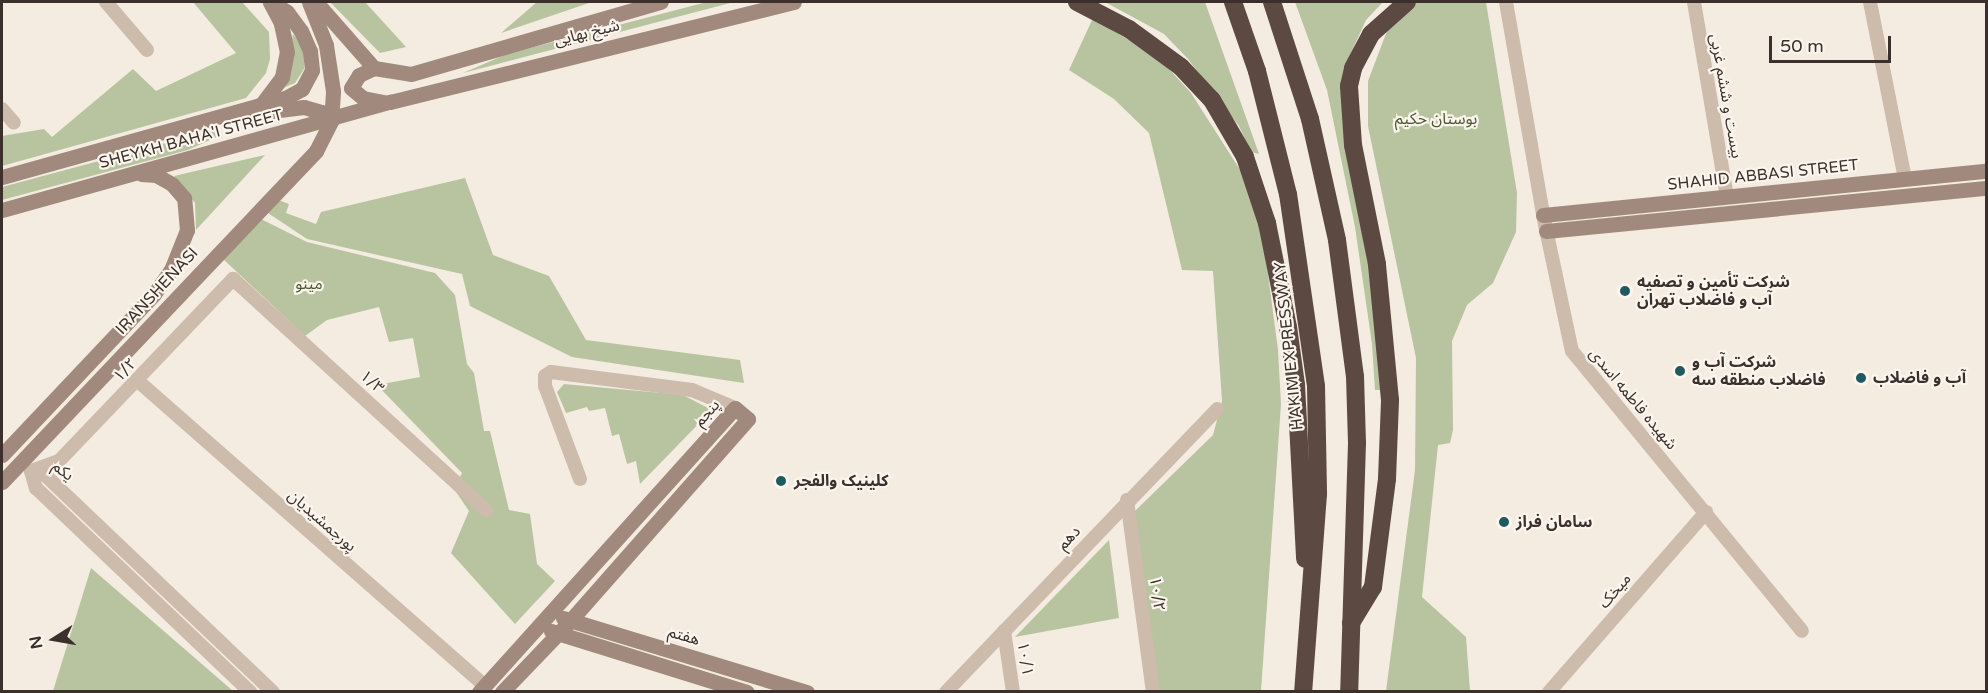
<!DOCTYPE html>
<meta charset="utf-8">
<style>
body{margin:0}
#map{position:relative;width:1988px;height:693px;overflow:hidden;background:#f4ebe1;font-family:"Varela Round","Noto Sans Arabic",sans-serif}
div>[style]{position:absolute}
[style*='--x']{left:calc(var(--x)*1px);top:calc(var(--y)*1px);width:calc(var(--w)*1px);rotate:calc(var(--a)*1deg)}
.green>*{inset:0;background:#b8c4a0}
.street>*{height:14px;margin:-7px;padding:0 7px;transform-origin:7px;border-radius:7px;background:#cdbbac}
.secondary>*{height:15px;margin:-7.5px;padding:0 7.5px;transform-origin:7.5px;border-radius:7.5px;background:#a18a7d}
.highway>*{height:18px;margin:-9px;padding:0 9px;transform-origin:9px;border-radius:9px;background:#5c4a42}
.dots>*{width:16px;height:16px;translate:-50% -50%;box-sizing:border-box;border:3px solid #fbf5ee;border-radius:50%}
span{translate:-50% -50%;white-space:nowrap;text-align:center;line-height:1.15;-webkit-text-stroke:4.5px #fbf5ee;paint-order:stroke}
.street-label{font-size:16px;color:#3b302b}
.park-label{font-size:16px;color:#4a5a2e}
.poi-label{font-size:16px;color:#3b302b;font-weight:700}
.left{translate:0 -50%;text-align:left}
.frame{position:absolute;inset:0;border:3px solid #3b302b;pointer-events:none}
.north{position:absolute;left:24px;top:609px;width:60px;height:60px;-webkit-text-stroke:4px #fbf5ee;paint-order:stroke;rotate:259deg;font-size:16px;font-weight:700;line-height:24px;text-align:center;color:#3b302b}
.north::after{content:'';display:block;margin:auto;width:21px;height:27px;background:#3b302b;clip-path:polygon(50% 0,100% 100%,50% 72%,0 100%)}
.scale{position:absolute;left:1769px;top:36px;width:122px;height:27px;box-sizing:border-box;border:3px solid #3b302b;border-top:0;padding-left:8px;font-size:18px;line-height:21px;white-space:nowrap;color:#3b302b;-webkit-text-stroke:4px #fbf5ee;paint-order:stroke}
</style>
<div id="map">
<div class="green">
<div style="clip-path:polygon(193px 2px,242px 2px,269px 32px,270px 59px,266px 73px,246px 98px,2px 166px,2px 136px,44px 129px,52px 137px,133px 69px,156px 91px,236px 53px)"></div>
<div style="clip-path:polygon(330px 2px,365px 2px,406px 47px,380px 53px)"></div>
<div style="clip-path:polygon(537px 2px,592px 2px,501px 33px)"></div>
<div style="clip-path:polygon(707px 2px,734px 2px,463px 73px,507px 54px)"></div>
<div style="clip-path:polygon(1105px 2px,1205px 2px,1259px 154px,1251px 152px,1239px 126px,1188px 59px,1164px 34px)"></div>
<div style="clip-path:polygon(1295px 2px,1383px 2px,1366px 20px,1349px 57px,1385px 390px,1375px 390px,1372px 344px,1355px 227px,1327px 90px)"></div>
<div style="clip-path:polygon(1415px 2px,1486px 2px,1517px 193px,1516px 232px,1493px 283px,1467px 305px,1452px 341px,1453px 430px,1450px 443px,1438px 445px,1422px 597px,1466px 637px,1470px 691px,1386px 691px,1415px 470px,1416px 358px,1368px 126px,1368px 81px,1387px 31px)"></div>
<div style="clip-path:polygon(1093px 18px,1160px 59px,1191px 93px,1244px 176px,1264px 244px,1278px 350px,1281px 404px,1261px 691px,1158px 691px,1135px 511px,1213px 435px,1222px 401px,1213px 271px,1182px 270px,1149px 133px,1114px 99px,1069px 70px)"></div>
<div style="clip-path:polygon(293px 34px,304px 46px,304px 69px,295px 83px,283px 88px)"></div>
<div style="clip-path:polygon(218px 129px,221px 135px,188px 150px,2px 200px,2px 187px)"></div>
<div style="clip-path:polygon(265px 155px,196px 230px,195px 203px,174px 176px)"></div>
<div style="clip-path:polygon(465px 178px,493px 255px,549px 276px,586px 340px,740px 360px,744px 383px,572px 357px,470px 306px,462px 274px,307px 239px,265px 211px,276px 199px,289px 204px,286px 213px,316px 224px,321px 212px)"></div>
<div style="clip-path:polygon(261px 219px,307px 242px,435px 273px,455px 295px,467px 364px,474px 373px,484px 431px,490px 431px,509px 510px,530px 514px,537px 564px,555px 581px,515px 624px,451px 553px,469px 511px,454px 489px,462px 473px,377px 385px,420px 377px,413px 338px,389px 342px,379px 307px,327px 320px,305px 336px,222px 258px)"></div>
<div style="clip-path:polygon(564px 384px,683px 395px,712px 410px,640px 484px,636px 461px,627px 464px,619px 434px,612px 436px,605px 408px,589px 411px,587px 407px,566px 413px,557px 392px)"></div>
<div style="clip-path:polygon(1109px 540px,1119px 618px,1015px 637px)"></div>
<div style="clip-path:polygon(91px 568px,233px 691px,53px 691px)"></div>
</div>
<div class="street">
<div style="--x:106;--y:2;--w:63;--a:49.5"></div>
<div style="--x:1506;--y:2;--w:216;--a:80.1"></div>
<div style="--x:1543;--y:215;--w:139;--a:78"></div>
<div style="--x:1572;--y:351;--w:362;--a:50.6"></div>
<div style="--x:1694;--y:2;--w:198;--a:80.4"></div>
<div style="--x:1870;--y:2;--w:180;--a:78.8"></div>
<div style="--x:2;--y:109;--w:18;--a:49"></div>
<div style="--x:138;--y:381;--w:462;--a:41.3"></div>
<div style="--x:31;--y:471;--w:30;--a:-20"></div>
<div style="--x:59;--y:461;--w:252;--a:-46.3"></div>
<div style="--x:233;--y:279;--w:343;--a:42.4"></div>
<div style="--x:31;--y:471;--w:15;--a:16"></div>
<div style="--x:45;--y:475;--w:315;--a:43.6"></div>
<div style="--x:31;--y:471;--w:18;--a:74"></div>
<div style="--x:36;--y:488;--w:296;--a:43.6"></div>
<div style="--x:580;--y:479;--w:99;--a:-110.6"></div>
<div style="--x:545;--y:386;--w:10;--a:-90"></div>
<div style="--x:545;--y:376;--w:7;--a:-34"></div>
<div style="--x:551;--y:372;--w:142;--a:7.3"></div>
<div style="--x:692;--y:390;--w:47;--a:22.7"></div>
<div style="--x:1127;--y:500;--w:194;--a:82.3"></div>
<div style="--x:1004;--y:631;--w:62;--a:81.6"></div>
<div style="--x:946;--y:692;--w:392;--a:-46.2"></div>
<div style="--x:1549;--y:692;--w:239;--a:-48.9"></div>
</div>
<div class="secondary">
<div style="--x:316;--y:2;--w:88;--a:48.7"></div>
<div style="--x:374;--y:68;--w:37;--a:9"></div>
<div style="--x:411;--y:74;--w:260;--a:-16.1"></div>
<div style="--x:374;--y:68;--w:17;--a:155"></div>
<div style="--x:359;--y:75;--w:15;--a:122"></div>
<div style="--x:351;--y:88;--w:16;--a:40"></div>
<div style="--x:363;--y:98;--w:21;--a:11"></div>
<div style="--x:261;--y:105;--w:35;--a:-53"></div>
<div style="--x:282;--y:77;--w:25;--a:-79"></div>
<div style="--x:287;--y:52;--w:30;--a:-102"></div>
<div style="--x:281;--y:23;--w:24;--a:-118"></div>
<div style="--x:263;--y:112;--w:41;--a:-7"></div>
<div style="--x:304;--y:107;--w:18;--a:16"></div>
<div style="--x:321;--y:112;--w:13;--a:42"></div>
<div style="--x:2;--y:177;--w:294;--a:-15.6"></div>
<div style="--x:285;--y:98;--w:19;--a:-28"></div>
<div style="--x:302;--y:89;--w:21;--a:-62"></div>
<div style="--x:312;--y:70;--w:19;--a:-96"></div>
<div style="--x:310;--y:51;--w:22;--a:-114"></div>
<div style="--x:301;--y:31;--w:24;--a:-126"></div>
<div style="--x:287;--y:12;--w:18;--a:-146"></div>
<div style="--x:2;--y:210;--w:403;--a:-15.6"></div>
<div style="--x:390;--y:102;--w:416;--a:-13.9"></div>
<div style="--x:1543;--y:215;--w:445;--a:-5.7"></div>
<div style="--x:1546;--y:231;--w:442;--a:-5.6"></div>
<div style="--x:2;--y:455;--w:221;--a:-46.6"></div>
<div style="--x:154;--y:294;--w:29;--a:-55"></div>
<div style="--x:171;--y:270;--w:43;--a:-68.2"></div>
<div style="--x:187;--y:230;--w:32;--a:-95"></div>
<div style="--x:184;--y:198;--w:18;--a:-131"></div>
<div style="--x:172;--y:184;--w:18;--a:-151"></div>
<div style="--x:156;--y:175;--w:15;--a:-176"></div>
<div style="--x:2;--y:482;--w:456;--a:-46.5"></div>
<div style="--x:316;--y:151;--w:34;--a:-63"></div>
<div style="--x:331;--y:121;--w:30;--a:-86"></div>
<div style="--x:333;--y:91;--w:47;--a:-98.7"></div>
<div style="--x:326;--y:45;--w:46;--a:-111.6"></div>
<div style="--x:563;--y:618;--w:255;--a:16.9"></div>
<div style="--x:551;--y:631;--w:205;--a:17.3"></div>
<div style="--x:479;--y:692;--w:382;--a:-48"></div>
<div style="--x:735;--y:408;--w:17;--a:40"></div>
<div style="--x:748;--y:419;--w:268;--a:131.4"></div>
<div style="--x:571;--y:620;--w:100;--a:133.8"></div>
</div>
<div class="highway">
<div style="--x:1077;--y:2;--w:59;--a:27.4"></div>
<div style="--x:1129;--y:29;--w:64;--a:36.2"></div>
<div style="--x:1181;--y:67;--w:45;--a:46.8"></div>
<div style="--x:1212;--y:100;--w:66;--a:59.9"></div>
<div style="--x:1245;--y:157;--w:70;--a:71.6"></div>
<div style="--x:1267;--y:223;--w:106;--a:78.6"></div>
<div style="--x:1288;--y:327;--w:59;--a:82.1"></div>
<div style="--x:1296;--y:385;--w:174;--a:87"></div>
<div style="--x:1233;--y:2;--w:73;--a:70.8"></div>
<div style="--x:1257;--y:71;--w:127;--a:75.9"></div>
<div style="--x:1288;--y:194;--w:194;--a:81.7"></div>
<div style="--x:1316;--y:386;--w:108;--a:88.9"></div>
<div style="--x:1318;--y:494;--w:199;--a:94.3"></div>
<div style="--x:1272;--y:2;--w:123;--a:72"></div>
<div style="--x:1310;--y:119;--w:124;--a:77.4"></div>
<div style="--x:1337;--y:240;--w:137;--a:82.5"></div>
<div style="--x:1355;--y:376;--w:67;--a:88.3"></div>
<div style="--x:1357;--y:443;--w:249;--a:91.8"></div>
<div style="--x:1351;--y:623;--w:42;--a:-58.6"></div>
<div style="--x:1373;--y:587;--w:109;--a:-82.6"></div>
<div style="--x:1387;--y:479;--w:79;--a:-87.8"></div>
<div style="--x:1390;--y:400;--w:137;--a:-95.5"></div>
<div style="--x:1377;--y:264;--w:121;--a:-101.4"></div>
<div style="--x:1353;--y:145;--w:59;--a:-93.9"></div>
<div style="--x:1349;--y:86;--w:18;--a:-77"></div>
<div style="--x:1353;--y:68;--w:38;--a:-62"></div>
<div style="--x:1371;--y:34;--w:48;--a:-41.6"></div>
</div>
<div class="dots">
<div style="left:1625px;top:291px;background:#1f5a5e"></div>
<div style="left:1680px;top:371px;background:#1f5a5e"></div>
<div style="left:1861px;top:378px;background:#1f5a5e"></div>
<div style="left:781px;top:481px;background:#1f5a5e"></div>
<div style="left:1504px;top:522px;background:#1f5a5e"></div>
</div>
<div class="street-label">
<span style="left:587px;top:33px;rotate:-14deg">شیخ بهایی</span>
<span style="left:1726px;top:96px;rotate:80deg">بیست و ششم غربی</span>
<span style="left:191px;top:139px;rotate:-15deg">SHEYKH BAHA'I STREET</span>
<span style="left:1763px;top:175px;rotate:-6deg">SHAHID ABBASI STREET</span>
<span style="left:157px;top:291px;rotate:-47deg">IRANSHENASI</span>
<span style="left:1289px;top:346px;rotate:-96deg">HAKIM EXPRESSWAY</span>
<span style="left:125px;top:370px;rotate:-46deg">۱/۲</span>
<span style="left:372px;top:382px;rotate:42deg">۱/۳</span>
<span style="left:1633px;top:399px;rotate:50deg">شهیده فاطمه اسدی</span>
<span style="left:707px;top:413px;rotate:-48deg">پنجم</span>
<span style="left:63px;top:471px;rotate:38deg">یکم</span>
<span style="left:322px;top:521px;rotate:41deg">پورجمشیدیان</span>
<span style="left:1069px;top:538px;rotate:-47deg">دهم</span>
<span style="left:1615px;top:591px;rotate:-49deg">میخک</span>
<span style="left:1157px;top:594px;rotate:82deg">۱۰/۲</span>
<span style="left:684px;top:636px;rotate:17deg">هفتم</span>
<span style="left:1025px;top:659px;rotate:81deg">۱۰/۱</span>
</div>
<div class="park-label">
<span style="left:1436px;top:119px">بوستان حکیم</span>
<span style="left:309px;top:284px">مینو</span>
</div>
<div class="poi-label">
<span class="left" style="left:1637px;top:291px">شركت تأمين و تصفيه<br>آب و فاضلاب تهران</span>
<span class="left" style="left:1692px;top:371px">شرکت آب و<br>فاضلاب منطقه سه</span>
<span class="left" style="left:1873px;top:378px">آب و فاضلاب</span>
<span class="left" style="left:794px;top:481px">کلینیک والفجر</span>
<span class="left" style="left:1516px;top:522px">سامان فراز</span>
</div>
<div class="frame"></div>
<div class="north">N</div>
<div class="scale">50 m</div>
</div>
